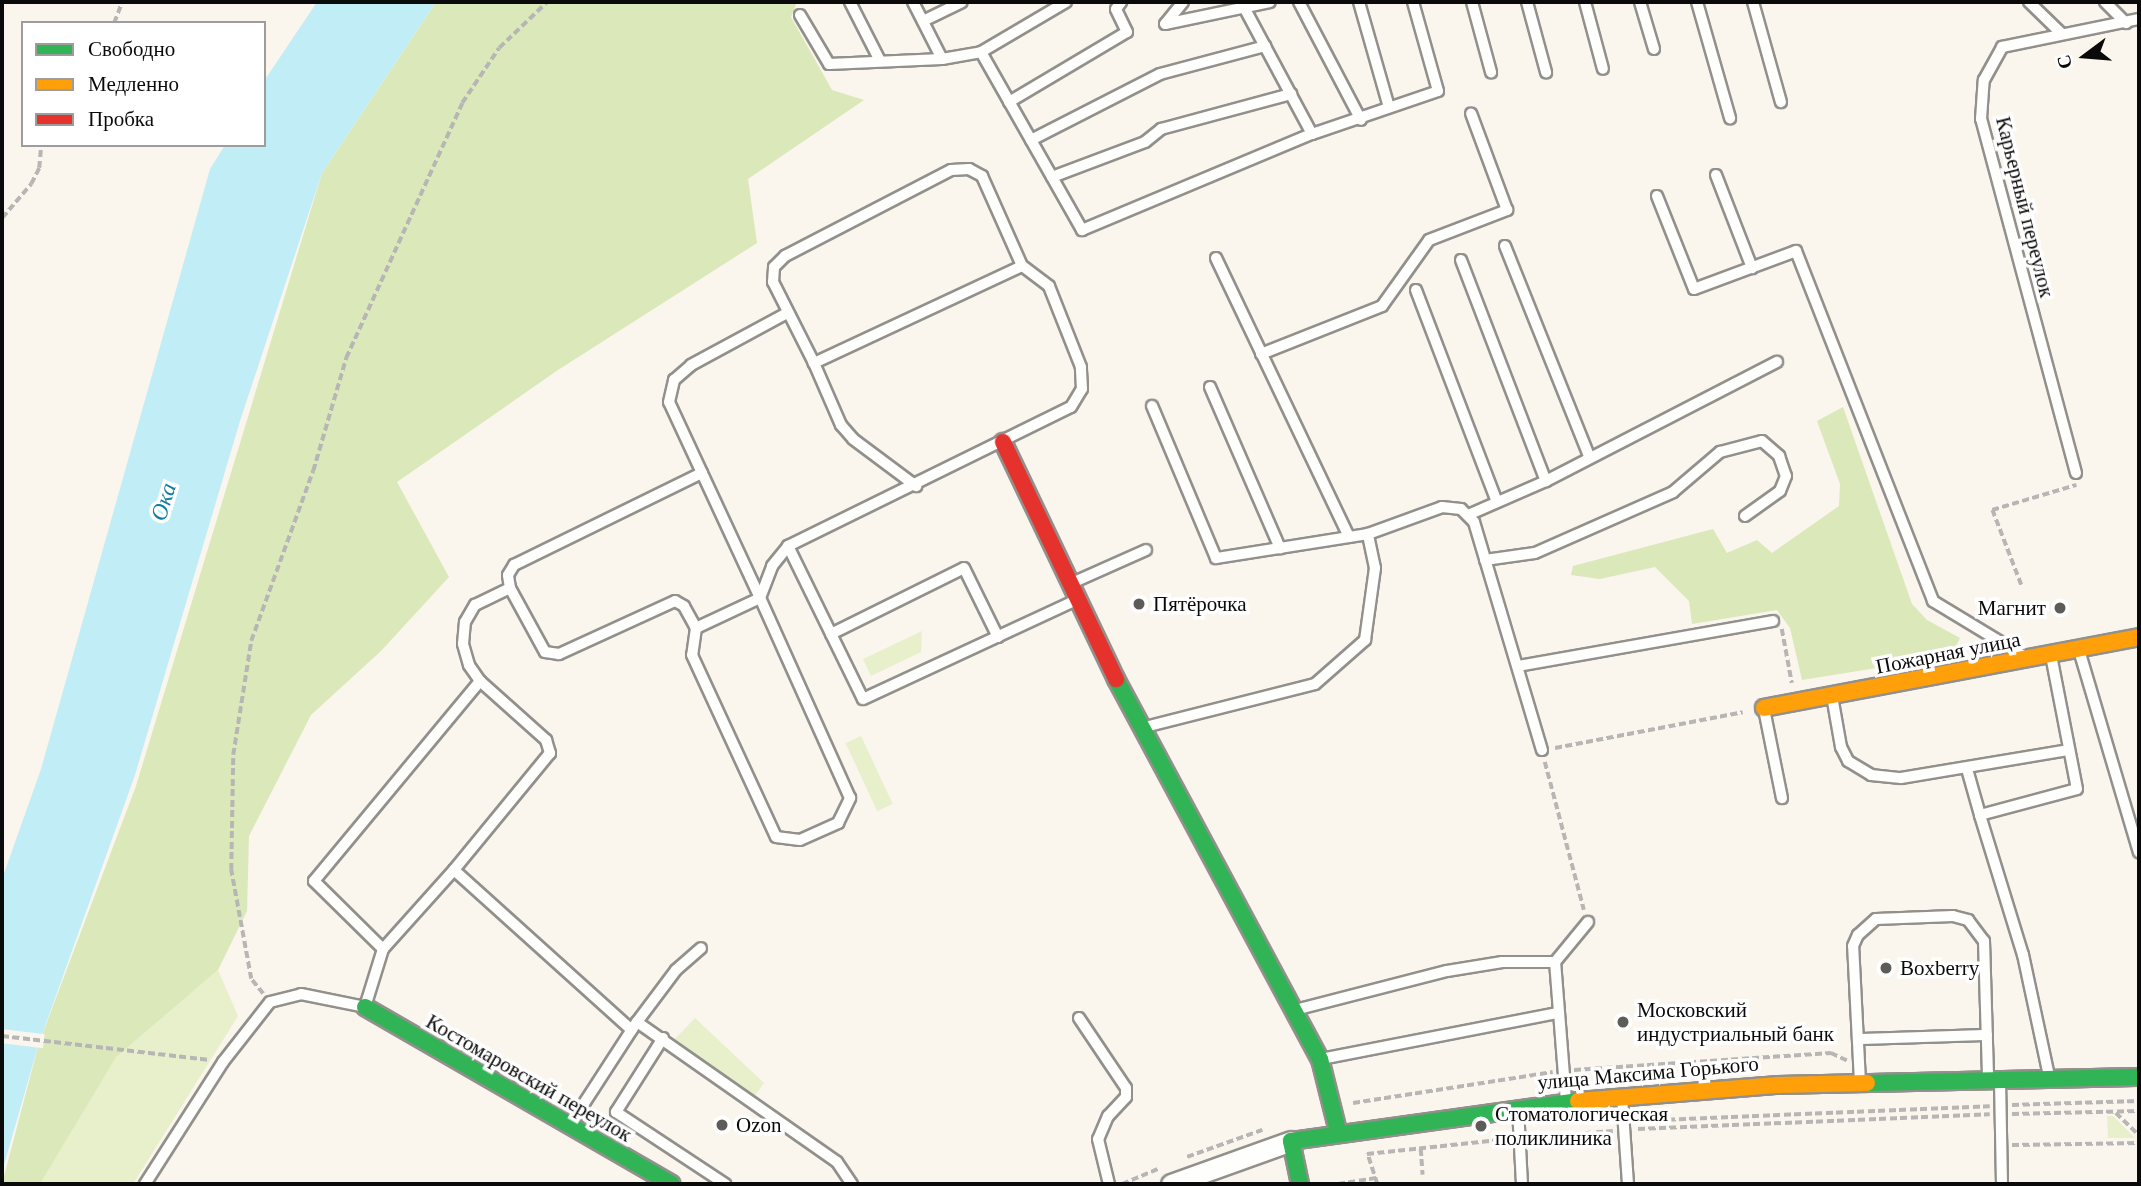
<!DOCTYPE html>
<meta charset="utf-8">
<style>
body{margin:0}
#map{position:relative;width:2141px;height:1186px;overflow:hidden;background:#faf5ed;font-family:Georgia,serif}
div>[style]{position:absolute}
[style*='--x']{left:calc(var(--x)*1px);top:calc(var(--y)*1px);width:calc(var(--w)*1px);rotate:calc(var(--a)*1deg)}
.green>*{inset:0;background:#e8f0cb;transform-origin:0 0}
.forest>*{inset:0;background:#dbe8b9}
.water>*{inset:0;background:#c1eef6}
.pier>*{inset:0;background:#faf5ed;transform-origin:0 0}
.path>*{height:3.5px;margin-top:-1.75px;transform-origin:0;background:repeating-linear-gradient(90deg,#b7b6b5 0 7px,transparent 0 10.5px)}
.roads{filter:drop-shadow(2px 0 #92908c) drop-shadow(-2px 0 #92908c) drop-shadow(0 2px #92908c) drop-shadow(0 -2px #92908c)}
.lane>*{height:10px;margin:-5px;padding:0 5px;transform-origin:5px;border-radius:5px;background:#fefefc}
.street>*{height:19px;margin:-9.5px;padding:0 9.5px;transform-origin:9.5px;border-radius:9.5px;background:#fefefc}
.fast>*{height:16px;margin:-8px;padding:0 8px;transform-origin:8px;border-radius:8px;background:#30b455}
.slow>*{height:16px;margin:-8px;padding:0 8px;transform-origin:8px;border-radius:8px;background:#ff9f0a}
.jam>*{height:16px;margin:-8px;padding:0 8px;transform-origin:8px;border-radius:8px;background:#e5322d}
.dots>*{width:19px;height:19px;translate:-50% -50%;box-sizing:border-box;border:4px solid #fff;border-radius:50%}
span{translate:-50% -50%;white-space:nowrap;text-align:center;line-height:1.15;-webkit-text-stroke:7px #fff;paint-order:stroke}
.street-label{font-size:21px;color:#0a0a0a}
.poi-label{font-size:21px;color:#0a0a0a}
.left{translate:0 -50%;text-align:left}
.right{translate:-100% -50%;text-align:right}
.water-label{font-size:23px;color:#0d7ea3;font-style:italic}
.frame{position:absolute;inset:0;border:4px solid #0a0a0a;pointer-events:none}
.legend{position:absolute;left:21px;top:21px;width:245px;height:126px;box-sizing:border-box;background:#fff;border:2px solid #9d9d9d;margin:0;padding:9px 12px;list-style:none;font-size:21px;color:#0a0a0a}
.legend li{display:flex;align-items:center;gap:14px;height:35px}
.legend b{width:35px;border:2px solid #9d9d9d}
.north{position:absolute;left:2050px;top:21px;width:70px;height:70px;-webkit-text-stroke:5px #fff;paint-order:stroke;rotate:254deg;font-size:19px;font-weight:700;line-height:28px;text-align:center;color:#0a0a0a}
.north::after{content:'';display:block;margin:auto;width:24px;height:32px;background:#0a0a0a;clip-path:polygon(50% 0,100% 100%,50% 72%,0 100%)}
</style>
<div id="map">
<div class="green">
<div style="clip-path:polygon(922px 631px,921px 652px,871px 676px,863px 659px)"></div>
<div style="left:861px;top:736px;width:75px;height:17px;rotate:65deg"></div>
<div style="clip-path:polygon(218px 970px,238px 1016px,133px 1184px,40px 1184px,116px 1056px)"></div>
<div style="clip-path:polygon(695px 1018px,764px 1083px,754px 1097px,672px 1042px)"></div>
<div style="clip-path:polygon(2107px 1116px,2113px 1116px,2135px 1138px,2108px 1138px)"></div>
</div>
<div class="forest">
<div style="clip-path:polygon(436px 2px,797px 2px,791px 17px,832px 90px,864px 100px,748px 179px,757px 243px,558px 370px,397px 482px,449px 577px,381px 651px,311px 715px,249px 836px,247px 911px,218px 970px,116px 1057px,40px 1184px,2px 1184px,39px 1043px,136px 786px,322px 173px)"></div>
<div style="clip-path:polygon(1843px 407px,1912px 604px,1927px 620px,1960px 638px,1951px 656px,1802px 680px,1790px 628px,1777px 610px,1692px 624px,1689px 601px,1655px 567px,1600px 579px,1571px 575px,1573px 566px,1713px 529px,1727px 553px,1757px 540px,1772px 553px,1839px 506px,1840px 484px,1817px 421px)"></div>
</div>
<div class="water">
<div style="clip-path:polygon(317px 2px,436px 2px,322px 173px,240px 421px,135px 775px,39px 1043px,2px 1172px,2px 879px,41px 769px,210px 169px,225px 145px,264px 145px,264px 81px)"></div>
</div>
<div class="pier">
<div style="left:2px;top:1029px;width:43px;height:14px;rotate:7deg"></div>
</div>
<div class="path">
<div style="--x:694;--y:2;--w:25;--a:0"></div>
<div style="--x:114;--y:23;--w:22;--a:-69"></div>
<div style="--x:2;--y:218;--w:45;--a:-49.5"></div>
<div style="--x:31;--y:184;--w:18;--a:-63"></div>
<div style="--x:39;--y:168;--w:23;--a:-85"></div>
<div style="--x:2021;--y:585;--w:80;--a:-111.1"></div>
<div style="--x:1992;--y:510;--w:88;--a:-16.6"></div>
<div style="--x:1782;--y:629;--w:55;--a:79.5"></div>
<div style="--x:1555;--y:748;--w:191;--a:-10.8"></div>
<div style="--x:1545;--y:762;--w:153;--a:75.2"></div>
<div style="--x:263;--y:994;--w:19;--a:-129"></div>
<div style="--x:251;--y:979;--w:111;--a:-100.4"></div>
<div style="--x:231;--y:870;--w:115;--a:-89"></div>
<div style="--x:233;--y:755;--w:115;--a:-81"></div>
<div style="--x:251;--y:641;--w:181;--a:-70"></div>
<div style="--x:313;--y:471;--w:118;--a:-73.7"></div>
<div style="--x:346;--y:358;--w:280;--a:-65.5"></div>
<div style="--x:462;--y:103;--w:66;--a:-56.1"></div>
<div style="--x:499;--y:48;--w:66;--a:-43.8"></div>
<div style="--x:2;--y:1036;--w:207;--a:6.6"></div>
<div style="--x:1574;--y:1070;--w:258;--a:-3.8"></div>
<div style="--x:1831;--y:1053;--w:19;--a:25"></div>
<div style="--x:1353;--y:1103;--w:202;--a:-8.8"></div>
<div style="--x:2012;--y:1105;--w:127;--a:-1.8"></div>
<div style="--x:2116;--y:1113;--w:32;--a:44"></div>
<div style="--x:2012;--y:1114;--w:127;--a:-1.4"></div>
<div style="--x:1637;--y:1121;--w:353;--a:-2.4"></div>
<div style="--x:1638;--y:1129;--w:352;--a:-2.4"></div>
<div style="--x:1533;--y:1137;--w:80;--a:-4.3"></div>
<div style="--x:2012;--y:1145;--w:127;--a:-0.9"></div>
<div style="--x:1421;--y:1149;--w:26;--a:86"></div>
<div style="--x:1187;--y:1157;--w:80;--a:-19.8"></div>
<div style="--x:1122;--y:1184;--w:41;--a:-22.8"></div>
<div style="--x:1338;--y:1184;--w:39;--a:-9"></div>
<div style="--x:1377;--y:1184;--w:32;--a:-108"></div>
<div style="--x:1367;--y:1154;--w:142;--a:-6.1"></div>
</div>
<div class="roads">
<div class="lane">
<div style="--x:850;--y:2;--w:66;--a:63"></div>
<div style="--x:913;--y:2;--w:64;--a:63"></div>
<div style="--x:1066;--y:2;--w:99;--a:149.5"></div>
<div style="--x:981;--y:52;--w:205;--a:60.4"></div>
<div style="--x:1082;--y:230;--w:249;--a:-22.7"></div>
<div style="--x:1312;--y:134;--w:142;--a:-118.2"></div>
<div style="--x:1245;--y:9;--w:9;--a:-54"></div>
<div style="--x:1183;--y:2;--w:28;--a:129"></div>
<div style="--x:1165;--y:24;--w:107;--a:-11.8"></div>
<div style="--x:1299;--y:2;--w:133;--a:62.3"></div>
<div style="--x:1359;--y:2;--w:109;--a:74.1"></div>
<div style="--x:1472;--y:2;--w:73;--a:74.8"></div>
<div style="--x:1527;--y:2;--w:73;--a:74.8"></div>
<div style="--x:1585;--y:2;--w:69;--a:75"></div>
<div style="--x:1640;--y:2;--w:49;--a:73.4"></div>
<div style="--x:1697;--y:2;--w:121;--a:74.1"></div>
<div style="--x:1753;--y:2;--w:104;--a:74.4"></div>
<div style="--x:2029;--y:2;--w:45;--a:44.1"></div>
<div style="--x:2105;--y:2;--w:30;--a:45"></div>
<div style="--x:800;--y:15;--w:57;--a:59.4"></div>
<div style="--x:829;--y:64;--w:113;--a:-2.5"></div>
<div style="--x:942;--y:59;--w:40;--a:-10"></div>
<div style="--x:923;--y:21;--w:43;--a:-26"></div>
<div style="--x:1009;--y:102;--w:137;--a:-30.7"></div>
<div style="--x:1127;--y:32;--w:25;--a:-116"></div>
<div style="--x:1116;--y:9;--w:9;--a:-54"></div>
<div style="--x:1312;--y:134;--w:133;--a:-18.8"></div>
<div style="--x:1438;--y:91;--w:92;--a:-105.7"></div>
<div style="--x:1031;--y:140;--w:145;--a:-27.1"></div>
<div style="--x:1160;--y:74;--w:109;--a:-14.9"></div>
<div style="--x:969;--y:169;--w:15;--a:28"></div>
<div style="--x:982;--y:176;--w:98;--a:66"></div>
<div style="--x:1022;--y:266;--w:230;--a:155"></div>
<div style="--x:814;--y:363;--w:91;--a:-116.8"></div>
<div style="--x:773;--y:282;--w:15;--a:-86"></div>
<div style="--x:774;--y:267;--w:16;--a:-45"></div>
<div style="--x:785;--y:256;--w:187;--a:-27.4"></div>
<div style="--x:951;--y:170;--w:18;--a:-3"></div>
<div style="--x:1716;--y:175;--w:100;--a:68.8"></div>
<div style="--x:1052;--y:177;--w:99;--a:-20.6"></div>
<div style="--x:1145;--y:142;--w:21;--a:-39"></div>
<div style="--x:1161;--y:129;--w:135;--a:-15.1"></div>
<div style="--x:1657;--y:196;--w:100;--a:68.3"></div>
<div style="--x:1694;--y:289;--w:109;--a:-20.4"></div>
<div style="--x:1796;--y:251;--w:376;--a:68.6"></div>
<div style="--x:1933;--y:601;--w:104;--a:31.2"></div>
<div style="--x:1505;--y:246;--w:228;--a:68.2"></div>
<div style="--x:1216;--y:258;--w:309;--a:64.5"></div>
<div style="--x:1461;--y:260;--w:237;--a:69"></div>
<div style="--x:1416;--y:290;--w:227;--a:69.1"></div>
<div style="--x:1261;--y:354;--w:130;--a:-21.6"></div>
<div style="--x:1382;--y:306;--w:81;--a:-54.5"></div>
<div style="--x:1429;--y:240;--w:84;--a:-21"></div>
<div style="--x:1507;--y:210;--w:103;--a:-110.4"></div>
<div style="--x:814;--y:363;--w:68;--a:66.5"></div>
<div style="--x:841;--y:425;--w:18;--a:49"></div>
<div style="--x:853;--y:439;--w:79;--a:36.7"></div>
<div style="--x:1210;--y:387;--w:176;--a:66.5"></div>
<div style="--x:702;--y:473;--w:78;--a:-114.9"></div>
<div style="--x:669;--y:402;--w:23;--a:-77"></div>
<div style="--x:674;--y:380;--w:23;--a:-41"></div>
<div style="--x:691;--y:365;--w:109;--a:-28.4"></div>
<div style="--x:2076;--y:473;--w:367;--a:-105"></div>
<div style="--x:1981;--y:119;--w:39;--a:-86"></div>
<div style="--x:1984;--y:80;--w:38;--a:-61"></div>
<div style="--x:2002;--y:47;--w:140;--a:-11.6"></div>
<div style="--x:1468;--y:515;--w:85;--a:-23.6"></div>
<div style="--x:1546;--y:481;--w:260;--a:-27.3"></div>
<div style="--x:1368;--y:534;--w:79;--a:-20"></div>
<div style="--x:1442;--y:507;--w:19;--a:6"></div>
<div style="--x:1461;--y:509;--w:18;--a:45"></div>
<div style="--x:1474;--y:522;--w:238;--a:73.4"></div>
<div style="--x:788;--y:546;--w:170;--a:63.9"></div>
<div style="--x:863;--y:699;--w:235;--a:-24.9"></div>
<div style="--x:1485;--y:560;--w:50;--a:-8"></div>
<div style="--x:1535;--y:553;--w:151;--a:-23.8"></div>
<div style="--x:1673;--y:492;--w:62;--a:-40.4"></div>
<div style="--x:1720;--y:452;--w:43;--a:-14.7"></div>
<div style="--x:1762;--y:441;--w:23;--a:41"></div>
<div style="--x:1779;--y:456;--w:21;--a:71"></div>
<div style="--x:1786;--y:476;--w:16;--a:112"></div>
<div style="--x:1780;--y:491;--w:43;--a:144.5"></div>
<div style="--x:1072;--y:583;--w:81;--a:-24"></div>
<div style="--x:696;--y:628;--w:25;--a:-119"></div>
<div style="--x:684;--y:606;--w:10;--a:-151"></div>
<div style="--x:675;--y:601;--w:128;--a:155.4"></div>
<div style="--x:559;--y:654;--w:14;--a:-172"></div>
<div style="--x:545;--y:652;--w:73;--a:-118.7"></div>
<div style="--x:510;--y:588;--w:13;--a:-99"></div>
<div style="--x:508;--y:575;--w:12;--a:-59"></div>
<div style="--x:514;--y:565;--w:209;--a:-26.1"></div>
<div style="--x:702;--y:473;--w:138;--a:65.1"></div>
<div style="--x:760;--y:598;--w:71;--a:154.9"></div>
<div style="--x:696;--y:628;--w:27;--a:98"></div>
<div style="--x:692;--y:655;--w:200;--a:65.2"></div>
<div style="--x:776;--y:837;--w:24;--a:7"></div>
<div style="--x:800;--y:840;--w:42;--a:-24.1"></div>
<div style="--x:838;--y:823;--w:28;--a:-64"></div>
<div style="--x:850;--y:798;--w:219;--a:-114.2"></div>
<div style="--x:760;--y:598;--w:34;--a:-69"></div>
<div style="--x:772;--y:566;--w:26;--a:-51"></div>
<div style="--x:788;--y:546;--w:315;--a:-26.2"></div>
<div style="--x:1071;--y:407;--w:21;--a:-59"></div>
<div style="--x:1082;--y:389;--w:22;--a:-93"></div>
<div style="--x:1081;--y:367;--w:87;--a:-111.6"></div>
<div style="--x:1049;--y:286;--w:34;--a:-143"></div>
<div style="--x:831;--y:634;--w:148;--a:-26.4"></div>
<div style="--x:964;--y:568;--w:77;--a:63.8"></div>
<div style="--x:2079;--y:650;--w:211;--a:73.5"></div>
<div style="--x:1518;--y:666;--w:259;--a:-10"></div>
<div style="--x:480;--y:681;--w:19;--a:-125"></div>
<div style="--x:469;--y:665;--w:22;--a:-106"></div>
<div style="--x:463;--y:644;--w:22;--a:-85"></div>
<div style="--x:465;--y:622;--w:20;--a:-60"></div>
<div style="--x:475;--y:605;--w:39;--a:-26"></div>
<div style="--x:1832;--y:696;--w:52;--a:80"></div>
<div style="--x:1841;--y:747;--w:16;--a:63"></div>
<div style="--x:1848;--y:761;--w:27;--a:31"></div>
<div style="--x:1871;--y:775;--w:30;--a:6"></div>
<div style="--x:1901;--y:778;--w:169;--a:-9.5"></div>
<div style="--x:1764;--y:709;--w:91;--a:78.6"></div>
<div style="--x:1141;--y:728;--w:179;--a:-14.2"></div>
<div style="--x:1315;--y:684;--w:67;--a:-41.3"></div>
<div style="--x:1365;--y:640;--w:73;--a:-82.1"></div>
<div style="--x:1375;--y:568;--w:35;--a:-102"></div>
<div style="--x:1368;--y:534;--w:154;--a:171"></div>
<div style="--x:1216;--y:558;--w:165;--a:-112.8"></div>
<div style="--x:1967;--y:769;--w:48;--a:74.2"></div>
<div style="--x:383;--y:949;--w:97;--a:-135.4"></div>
<div style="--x:314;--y:881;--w:260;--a:-50.3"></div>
<div style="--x:480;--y:681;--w:89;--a:41.8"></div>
<div style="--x:546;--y:740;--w:14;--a:73"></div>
<div style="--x:550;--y:753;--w:151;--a:129.4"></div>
<div style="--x:1295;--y:1010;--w:157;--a:-14.4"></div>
<div style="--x:1447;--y:971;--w:56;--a:-9.3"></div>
<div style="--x:1502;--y:962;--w:53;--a:0"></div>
<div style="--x:1079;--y:1018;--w:84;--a:56.1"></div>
<div style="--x:1126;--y:1088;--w:9;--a:90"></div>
<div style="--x:1126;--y:1097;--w:26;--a:133"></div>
<div style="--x:1108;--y:1116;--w:25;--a:113"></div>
<div style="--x:1098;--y:1139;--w:46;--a:76.3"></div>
<div style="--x:637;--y:1022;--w:244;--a:35"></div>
<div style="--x:837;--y:1162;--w:27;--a:56"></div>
<div style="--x:663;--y:1038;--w:88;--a:122.4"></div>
<div style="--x:616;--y:1112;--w:131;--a:33.4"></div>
<div style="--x:1859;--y:1039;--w:128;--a:-1.8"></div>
<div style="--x:1321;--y:1059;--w:240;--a:-11"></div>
<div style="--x:2049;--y:1076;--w:124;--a:-102.1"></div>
<div style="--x:2023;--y:955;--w:146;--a:-107.1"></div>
<div style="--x:1980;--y:815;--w:100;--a:-15"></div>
<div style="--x:2077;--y:789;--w:136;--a:-101"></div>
<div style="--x:2000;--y:1080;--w:104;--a:88.9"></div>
<div style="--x:1860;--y:1082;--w:136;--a:-92.9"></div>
<div style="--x:1853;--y:946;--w:12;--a:-66"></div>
<div style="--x:1858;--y:935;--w:24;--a:-42"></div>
<div style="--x:1876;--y:919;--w:77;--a:-2.2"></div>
<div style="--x:1953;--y:916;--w:16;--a:15"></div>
<div style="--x:1968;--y:920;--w:26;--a:53"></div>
<div style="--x:1984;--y:941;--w:137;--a:88.3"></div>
<div style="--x:1622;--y:1098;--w:86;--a:86"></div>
<div style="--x:1566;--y:1101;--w:139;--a:-94.5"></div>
<div style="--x:1555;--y:962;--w:52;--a:-50.5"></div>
<div style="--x:1518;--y:1108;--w:76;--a:87"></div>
<div style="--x:570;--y:1125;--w:123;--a:-57"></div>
<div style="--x:637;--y:1022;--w:65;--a:-53.1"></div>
<div style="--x:676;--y:970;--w:33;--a:-41"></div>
<div style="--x:145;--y:1184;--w:145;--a:-57.4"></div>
<div style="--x:223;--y:1062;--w:76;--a:-51.9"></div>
<div style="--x:270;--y:1002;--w:32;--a:-14"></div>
<div style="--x:301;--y:994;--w:65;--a:11.5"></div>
<div style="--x:365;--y:1007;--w:61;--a:-72.8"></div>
<div style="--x:383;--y:949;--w:106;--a:-48.1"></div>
<div style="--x:454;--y:870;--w:239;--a:42"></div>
</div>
<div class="street">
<div style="--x:1171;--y:1184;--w:127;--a:-19.7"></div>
</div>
<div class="fast">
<div style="--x:1116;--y:679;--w:431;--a:61.8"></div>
<div style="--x:1320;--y:1059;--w:74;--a:76"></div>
<div style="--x:365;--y:1007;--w:354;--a:30"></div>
<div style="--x:1867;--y:1083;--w:272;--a:-1.3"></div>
<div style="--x:1300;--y:1184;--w:44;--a:-101.8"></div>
<div style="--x:1291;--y:1141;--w:290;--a:-7.9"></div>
</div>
<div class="slow">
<div style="--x:1764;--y:708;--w:382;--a:-10.7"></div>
<div style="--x:1578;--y:1101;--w:201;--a:-4.6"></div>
<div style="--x:1778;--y:1085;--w:89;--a:-1.3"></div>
</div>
<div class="jam">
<div style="--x:1003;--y:442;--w:263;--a:64.5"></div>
</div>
</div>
<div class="dots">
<div style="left:1139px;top:604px;background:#5e5c59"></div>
<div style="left:2060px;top:608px;background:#5e5c59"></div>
<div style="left:1886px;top:968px;background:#5e5c59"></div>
<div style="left:1623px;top:1022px;background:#5e5c59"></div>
<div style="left:722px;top:1125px;background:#5e5c59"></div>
<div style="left:1481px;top:1126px;background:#5e5c59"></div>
</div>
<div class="street-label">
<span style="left:2025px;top:207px;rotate:76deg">Карьерный переулок</span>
<span style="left:1948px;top:653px;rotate:-11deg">Пожарная улица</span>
<span style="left:1648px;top:1073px;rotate:-5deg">улица Максима Горького</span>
<span style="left:529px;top:1078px;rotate:30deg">Костомаровский переулок</span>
</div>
<div class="poi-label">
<span class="left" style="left:1153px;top:604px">Пятёрочка</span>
<span class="right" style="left:2046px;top:608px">Магнит</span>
<span class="left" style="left:1900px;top:968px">Boxberry</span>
<span class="left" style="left:1637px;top:1022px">Московский<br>индустриальный банк</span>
<span class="left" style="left:1495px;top:1126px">Стоматологическая<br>поликлиника</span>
<span class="left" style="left:736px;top:1125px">Ozon</span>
</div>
<div class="water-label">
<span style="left:164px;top:502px;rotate:-73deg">Ока</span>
</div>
<div class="frame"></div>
<ul class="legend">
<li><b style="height:9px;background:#30b455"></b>Свободно</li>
<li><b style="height:9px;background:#ff9f0a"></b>Медленно</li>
<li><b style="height:9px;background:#e5322d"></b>Пробка</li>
</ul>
<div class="north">С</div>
</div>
